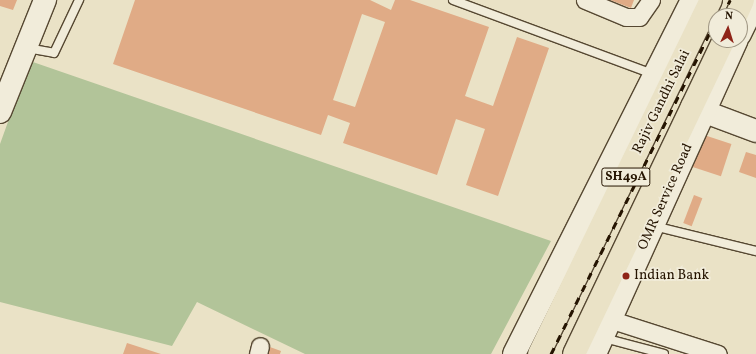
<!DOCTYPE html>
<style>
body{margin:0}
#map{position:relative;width:756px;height:354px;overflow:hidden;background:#eae2c6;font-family:Vollkorn,serif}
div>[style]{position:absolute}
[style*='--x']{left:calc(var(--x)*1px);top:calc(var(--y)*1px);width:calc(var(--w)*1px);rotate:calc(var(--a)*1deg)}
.green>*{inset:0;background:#b2c499}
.building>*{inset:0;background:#e0ab86;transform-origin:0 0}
.roads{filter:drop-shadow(1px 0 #564832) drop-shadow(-1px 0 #564832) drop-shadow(0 1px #564832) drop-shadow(0 -1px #564832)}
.lane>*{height:8px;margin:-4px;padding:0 4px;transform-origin:4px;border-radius:4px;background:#f1ecda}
.street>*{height:17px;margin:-8.5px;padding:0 8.5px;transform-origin:8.5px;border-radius:8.5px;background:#f1ecda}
.secondary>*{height:22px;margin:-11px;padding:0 11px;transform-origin:11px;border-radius:11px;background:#f1ecda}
.primary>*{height:22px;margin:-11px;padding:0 11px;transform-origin:11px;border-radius:11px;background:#eae2c6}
.rail>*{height:3px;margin-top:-1.5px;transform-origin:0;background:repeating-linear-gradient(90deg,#251401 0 7px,transparent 0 14px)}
.dots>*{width:11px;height:11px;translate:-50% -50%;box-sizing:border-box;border:2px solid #f1ecda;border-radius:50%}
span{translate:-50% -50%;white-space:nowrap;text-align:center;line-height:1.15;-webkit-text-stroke:3.5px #f1ecda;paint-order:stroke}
.shield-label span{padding:1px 3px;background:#f1ecda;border:1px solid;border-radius:3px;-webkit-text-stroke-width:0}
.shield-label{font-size:13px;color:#251401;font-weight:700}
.street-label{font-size:14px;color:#251401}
.poi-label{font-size:14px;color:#251401}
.left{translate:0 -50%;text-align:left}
.north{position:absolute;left:708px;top:8px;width:40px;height:40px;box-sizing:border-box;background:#f1ecda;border:1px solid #9f9683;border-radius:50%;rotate:4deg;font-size:11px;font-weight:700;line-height:16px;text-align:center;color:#251401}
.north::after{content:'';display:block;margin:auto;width:14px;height:18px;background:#8f2418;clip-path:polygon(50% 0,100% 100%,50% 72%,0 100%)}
</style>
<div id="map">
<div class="green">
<div style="clip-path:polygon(30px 61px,551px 241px,491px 354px,305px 354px,197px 302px,172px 346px,0 302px,0 144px)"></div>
</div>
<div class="building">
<div style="clip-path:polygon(0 0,17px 0,13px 10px,0 6px)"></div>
<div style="clip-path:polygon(evenodd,135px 0,370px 0,391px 10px,395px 0,410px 0,489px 27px,465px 96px,493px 106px,517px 37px,549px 48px,498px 196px,466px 185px,485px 129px,456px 119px,437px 175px,343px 143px,350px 123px,328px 115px,321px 135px,113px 64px,135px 0,362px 14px,385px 22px,355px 107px,333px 100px,362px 14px)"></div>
<div style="clip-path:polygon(610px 0,634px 0,631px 8px)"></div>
<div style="left:701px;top:134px;width:32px;height:34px;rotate:18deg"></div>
<div style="clip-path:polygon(746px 152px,756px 155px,756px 178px,739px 172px)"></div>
<div style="left:694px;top:195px;width:9px;height:30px;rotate:21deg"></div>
<div style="clip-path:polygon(127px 343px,161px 354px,123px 354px)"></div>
<div style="clip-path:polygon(267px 346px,281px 351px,280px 354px,264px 354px)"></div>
</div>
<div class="roads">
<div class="lane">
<div style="--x:453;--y:0;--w:213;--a:20.3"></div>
<div style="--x:27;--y:48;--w:27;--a:10"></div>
<div style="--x:54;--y:53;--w:59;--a:-64.7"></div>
<div style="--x:654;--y:226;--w:105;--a:13.8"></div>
<div style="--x:604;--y:338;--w:62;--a:14.9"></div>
</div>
<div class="street">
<div style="--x:585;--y:0;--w:44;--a:22.5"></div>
<div style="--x:626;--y:17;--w:13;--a:0"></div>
<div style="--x:639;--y:17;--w:21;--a:-55"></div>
<div style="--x:612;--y:320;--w:111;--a:17.8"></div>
<div style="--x:258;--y:354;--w:8;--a:-76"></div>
</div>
<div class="secondary">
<div style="--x:740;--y:34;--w:37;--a:-64"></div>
<div style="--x:692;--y:107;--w:68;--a:20.6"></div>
<div style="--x:0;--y:112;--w:121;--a:-68.1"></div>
<div style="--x:514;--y:354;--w:396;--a:-63.3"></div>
<div style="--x:595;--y:354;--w:345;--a:-65.7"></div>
</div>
<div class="primary">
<div style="--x:736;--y:16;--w:17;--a:-66"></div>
<div style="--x:539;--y:354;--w:394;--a:-64.1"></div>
<div style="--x:574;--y:354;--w:348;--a:-64.5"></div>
</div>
</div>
<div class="rail">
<div style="--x:722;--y:16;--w:18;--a:-63"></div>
<div style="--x:551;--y:354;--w:373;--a:-63.7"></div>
</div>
<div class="dots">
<div style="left:626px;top:276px;background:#8f2418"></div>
</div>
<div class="shield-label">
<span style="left:626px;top:177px">SH49A</span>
</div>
<div class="street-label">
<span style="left:662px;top:102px;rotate:-64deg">Rajiv Gandhi Salai</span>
<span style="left:666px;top:197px;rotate:-66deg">OMR Service Road</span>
</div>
<div class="poi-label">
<span class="left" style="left:634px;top:276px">Indian Bank</span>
</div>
<div class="north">N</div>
</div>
